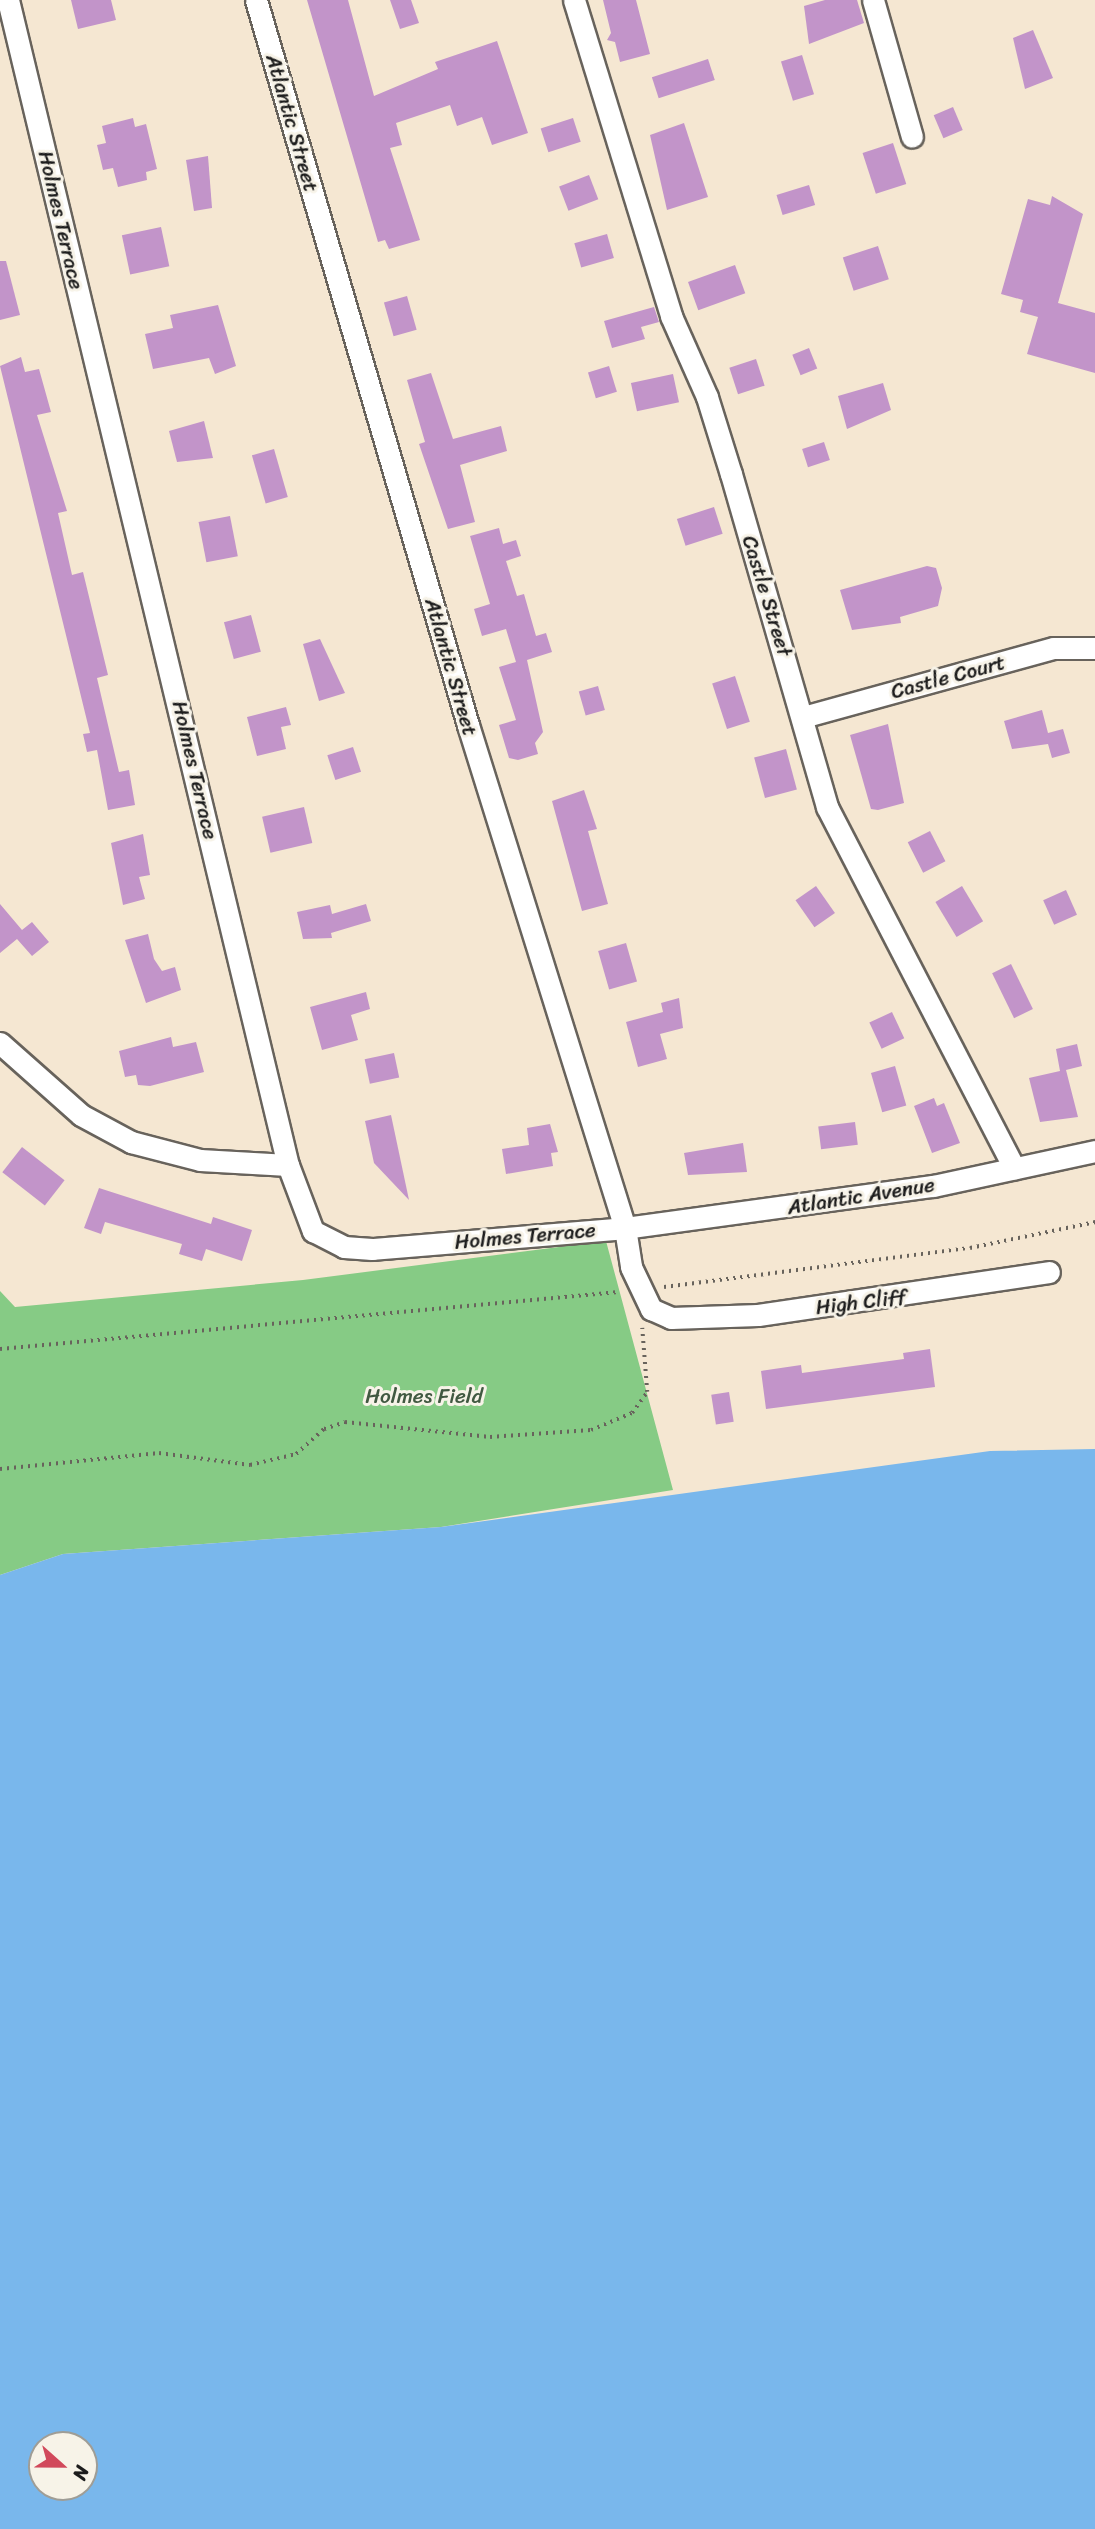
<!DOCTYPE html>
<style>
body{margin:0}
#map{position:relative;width:1095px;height:2529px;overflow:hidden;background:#f5e7d2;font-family:Sriracha,sans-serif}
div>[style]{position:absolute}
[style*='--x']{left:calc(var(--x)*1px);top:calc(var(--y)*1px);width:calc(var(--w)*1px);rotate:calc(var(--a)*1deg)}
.green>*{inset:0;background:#86cb85}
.water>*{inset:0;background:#79b7ec}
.building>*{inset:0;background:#c294c9;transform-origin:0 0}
.path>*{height:3.5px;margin-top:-1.75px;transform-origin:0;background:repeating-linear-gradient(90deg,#68635c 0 2px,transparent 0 7px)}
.roads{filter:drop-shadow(2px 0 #68635c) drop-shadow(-2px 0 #68635c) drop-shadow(0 2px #68635c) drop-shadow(0 -2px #68635c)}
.minor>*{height:21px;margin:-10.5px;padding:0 10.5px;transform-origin:10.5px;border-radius:10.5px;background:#fff}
span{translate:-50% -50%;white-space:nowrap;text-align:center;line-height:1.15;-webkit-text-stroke:6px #f7f3e8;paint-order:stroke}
.street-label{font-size:21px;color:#1c1c1c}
.park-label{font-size:21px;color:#415941}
.north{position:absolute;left:28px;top:2431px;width:70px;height:70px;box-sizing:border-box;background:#f7f3e8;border:2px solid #9f9d96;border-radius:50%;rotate:111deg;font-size:19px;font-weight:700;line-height:28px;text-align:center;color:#1c1c1c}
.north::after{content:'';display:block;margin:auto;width:24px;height:32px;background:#d1495b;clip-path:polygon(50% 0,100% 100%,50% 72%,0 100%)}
</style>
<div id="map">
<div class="green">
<div style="clip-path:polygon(606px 1241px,673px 1490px,441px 1527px,63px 1554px,0 1575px,0 1291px,15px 1307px,303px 1280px)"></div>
</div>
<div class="water">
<div style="clip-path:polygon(evenodd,1095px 1449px,1095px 2529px,0 2529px,0 1575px,63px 1554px,441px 1527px,990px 1451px,1095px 1449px,42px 2445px,84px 2445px,84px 2487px,42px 2487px,42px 2445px)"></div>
</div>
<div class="building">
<div style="clip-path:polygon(71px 0,111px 0,116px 20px,78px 29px)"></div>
<div style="clip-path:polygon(307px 0,348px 0,374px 96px,438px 69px,435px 62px,497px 41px,528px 133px,492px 145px,482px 117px,457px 126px,450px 105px,396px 123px,402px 145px,390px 148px,420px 240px,389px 249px,385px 240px,378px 242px)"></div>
<div style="clip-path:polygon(390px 0,411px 0,419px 23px,400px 29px)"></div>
<div style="clip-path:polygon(603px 0,636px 0,650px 54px,620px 62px,615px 42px,607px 40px,611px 33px)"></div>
<div style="clip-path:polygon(825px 0,857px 0,864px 23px,809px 44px,804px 6px)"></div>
<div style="clip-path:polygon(1033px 30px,1053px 78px,1025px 89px,1013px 38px)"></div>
<div style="left:802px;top:55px;width:41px;height:22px;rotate:73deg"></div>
<div style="left:708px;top:59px;width:22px;height:59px;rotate:72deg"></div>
<div style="left:953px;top:107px;width:25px;height:21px;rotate:67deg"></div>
<div style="clip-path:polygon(133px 118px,135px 127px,146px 124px,157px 169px,146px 172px,147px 180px,118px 187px,113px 168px,103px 170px,97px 145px,106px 143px,102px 126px)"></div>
<div style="left:573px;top:118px;width:25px;height:34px;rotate:72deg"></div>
<div style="clip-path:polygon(684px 123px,708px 197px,667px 210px,650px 135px)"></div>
<div style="left:893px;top:143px;width:43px;height:32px;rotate:72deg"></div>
<div style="clip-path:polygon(208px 156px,212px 208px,194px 211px,186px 160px)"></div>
<div style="left:589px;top:175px;width:26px;height:32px;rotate:69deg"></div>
<div style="left:809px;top:185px;width:21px;height:34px;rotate:73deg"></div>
<div style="clip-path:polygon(1052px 196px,1083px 214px,1058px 303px,1095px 313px,1095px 373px,1027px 354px,1038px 317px,1020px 312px,1023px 300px,1001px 294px,1028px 199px,1050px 205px)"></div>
<div style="left:161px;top:227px;width:40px;height:40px;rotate:78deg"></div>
<div style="left:607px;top:234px;width:25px;height:34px;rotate:74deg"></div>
<div style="left:878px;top:246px;width:35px;height:37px;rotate:72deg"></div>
<div style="clip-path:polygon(0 261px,6px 261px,20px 315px,0 320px)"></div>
<div style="left:735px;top:265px;width:30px;height:50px;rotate:70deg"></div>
<div style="left:407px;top:296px;width:35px;height:24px;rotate:74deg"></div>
<div style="clip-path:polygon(218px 305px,236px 366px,215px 374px,209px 358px,153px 369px,145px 334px,173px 328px,170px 315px)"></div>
<div style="clip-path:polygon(654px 307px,659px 322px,641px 327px,645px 339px,612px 348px,604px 321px)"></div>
<div style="left:809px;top:348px;width:22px;height:18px;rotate:68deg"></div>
<div style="clip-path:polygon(21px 357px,25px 372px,39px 369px,51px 412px,37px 415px,67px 511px,58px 513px,72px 575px,83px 572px,108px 675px,97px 678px,119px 772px,129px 770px,135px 805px,108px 810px,97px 750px,87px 752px,83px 734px,90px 733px,0 366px)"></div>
<div style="left:756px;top:359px;width:28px;height:28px;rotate:72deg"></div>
<div style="left:609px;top:366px;width:27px;height:22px;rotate:73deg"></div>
<div style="clip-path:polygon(431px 373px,453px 439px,501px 426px,507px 451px,460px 465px,475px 522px,448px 529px,419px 444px,425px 442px,407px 380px)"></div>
<div style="left:673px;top:374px;width:29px;height:43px;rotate:78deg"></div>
<div style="clip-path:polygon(883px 383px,891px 410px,847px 429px,838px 396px)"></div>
<div style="clip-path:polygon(204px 421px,213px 458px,177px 462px,169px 431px)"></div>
<div style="left:824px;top:442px;width:19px;height:23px;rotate:72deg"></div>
<div style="left:274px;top:449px;width:50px;height:23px;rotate:74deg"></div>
<div style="left:714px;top:507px;width:28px;height:39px;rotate:72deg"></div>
<div style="left:230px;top:516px;width:41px;height:32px;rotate:79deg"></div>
<div style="clip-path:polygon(499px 528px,503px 544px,516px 540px,521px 556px,506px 561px,517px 596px,524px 594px,536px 636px,546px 633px,552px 652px,527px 660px,543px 732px,535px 743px,538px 754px,518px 760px,509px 758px,499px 725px,516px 720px,499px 667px,516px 662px,506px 629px,482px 636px,474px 609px,490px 604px,470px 536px)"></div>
<div style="clip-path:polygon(927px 566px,936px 568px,942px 588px,938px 606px,900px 617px,901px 623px,852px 630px,840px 590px)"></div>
<div style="left:251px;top:615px;width:38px;height:28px;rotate:75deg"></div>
<div style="clip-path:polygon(320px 639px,345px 693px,319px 701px,303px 644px)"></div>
<div style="left:735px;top:676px;width:48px;height:24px;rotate:72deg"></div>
<div style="left:598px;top:686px;width:25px;height:20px;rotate:74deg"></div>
<div style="clip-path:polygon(286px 707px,291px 725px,281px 727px,286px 749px,257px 756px,247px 717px)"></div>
<div style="clip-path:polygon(1042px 710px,1048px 733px,1063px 729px,1070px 753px,1052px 758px,1048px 744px,1012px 749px,1004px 721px)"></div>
<div style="clip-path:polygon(888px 724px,904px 803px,878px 810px,871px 809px,850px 735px)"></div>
<div style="left:353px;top:747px;width:26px;height:27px;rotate:72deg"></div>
<div style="left:786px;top:749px;width:42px;height:33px;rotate:75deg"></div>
<div style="clip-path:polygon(584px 790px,597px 829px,588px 831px,608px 904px,582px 911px,552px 801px)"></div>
<div style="left:304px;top:807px;width:37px;height:43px;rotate:77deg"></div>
<div style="left:930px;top:831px;width:34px;height:25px;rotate:63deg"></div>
<div style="clip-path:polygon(143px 834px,150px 875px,139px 877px,145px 899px,123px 905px,111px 843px)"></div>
<div style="left:816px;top:886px;width:33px;height:25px;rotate:55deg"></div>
<div style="left:962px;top:886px;width:41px;height:31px;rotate:59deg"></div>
<div style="left:1066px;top:890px;width:27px;height:25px;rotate:66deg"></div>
<div style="clip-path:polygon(0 904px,22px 930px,32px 922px,49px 942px,32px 956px,17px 939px,0 953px)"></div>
<div style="clip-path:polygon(366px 904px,371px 921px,331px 933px,332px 938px,303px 939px,297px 912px,330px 905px,332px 914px)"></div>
<div style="clip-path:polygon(148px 934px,154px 959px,162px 971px,175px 967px,181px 990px,146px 1003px,125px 940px)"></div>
<div style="left:626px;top:943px;width:40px;height:29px;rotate:74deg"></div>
<div style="left:1011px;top:964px;width:50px;height:21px;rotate:64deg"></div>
<div style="clip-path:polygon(366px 992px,370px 1009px,351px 1015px,358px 1040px,322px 1050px,310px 1007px)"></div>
<div style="clip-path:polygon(679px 998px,683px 1028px,660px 1034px,667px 1059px,638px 1067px,626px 1022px,663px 1012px,661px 1003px)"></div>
<div style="left:892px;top:1012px;width:29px;height:25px;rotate:65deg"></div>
<div style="clip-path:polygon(171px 1037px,173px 1047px,196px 1042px,204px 1072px,150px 1086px,138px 1085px,136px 1075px,125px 1077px,119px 1051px)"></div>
<div style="clip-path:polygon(1077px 1044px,1082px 1066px,1066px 1070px,1078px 1117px,1040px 1122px,1029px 1078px,1060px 1071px,1056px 1049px)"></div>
<div style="left:394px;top:1053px;width:25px;height:30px;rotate:78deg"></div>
<div style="left:895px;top:1066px;width:41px;height:25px;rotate:74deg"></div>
<div style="clip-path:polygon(934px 1098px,937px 1106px,944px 1103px,960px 1143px,932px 1153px,914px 1106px)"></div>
<div style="clip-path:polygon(391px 1115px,409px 1200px,374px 1163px,365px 1121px)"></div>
<div style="left:855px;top:1122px;width:23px;height:37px;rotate:83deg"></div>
<div style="clip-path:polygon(550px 1124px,558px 1152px,551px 1153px,553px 1166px,506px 1174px,502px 1149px,529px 1145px,527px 1128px)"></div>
<div style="clip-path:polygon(743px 1143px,747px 1172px,688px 1175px,684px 1153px)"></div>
<div style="left:22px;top:1147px;width:54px;height:32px;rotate:38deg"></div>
<div style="clip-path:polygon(99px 1188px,211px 1224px,213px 1217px,252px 1230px,242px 1261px,206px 1249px,202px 1261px,179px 1254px,182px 1244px,105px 1222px,101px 1234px,84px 1228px)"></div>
<div style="clip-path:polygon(930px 1349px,935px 1387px,766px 1409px,761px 1371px,801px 1365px,802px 1373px,904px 1359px,903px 1353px)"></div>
<div style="left:729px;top:1392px;width:30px;height:18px;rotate:81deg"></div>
</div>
<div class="path">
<div style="--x:664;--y:1287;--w:308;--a:-7.3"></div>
<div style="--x:970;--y:1248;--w:128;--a:-11.7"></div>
<div style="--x:0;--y:1349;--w:621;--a:-5.27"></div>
<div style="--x:0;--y:1469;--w:160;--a:-5.7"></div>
<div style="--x:159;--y:1453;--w:92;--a:7.5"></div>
<div style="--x:250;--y:1465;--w:47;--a:-13.4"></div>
<div style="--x:296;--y:1454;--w:38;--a:-42"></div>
<div style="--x:324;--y:1429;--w:22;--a:-18"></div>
<div style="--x:345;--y:1422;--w:146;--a:5.9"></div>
<div style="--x:490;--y:1437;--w:101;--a:-4"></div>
<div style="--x:591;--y:1430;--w:44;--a:-22.5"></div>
<div style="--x:632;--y:1413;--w:26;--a:-54"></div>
<div style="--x:647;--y:1392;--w:64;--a:-94.5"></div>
</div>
<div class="roads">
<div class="minor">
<div style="--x:8;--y:0;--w:1198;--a:76.49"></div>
<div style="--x:288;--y:1165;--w:71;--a:69.3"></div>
<div style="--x:313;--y:1231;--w:35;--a:27"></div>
<div style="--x:344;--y:1247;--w:28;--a:4"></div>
<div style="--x:372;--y:1249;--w:254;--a:-4.7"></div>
<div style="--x:625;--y:1228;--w:311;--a:-7.8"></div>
<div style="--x:933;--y:1186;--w:166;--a:-12.2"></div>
<div style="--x:256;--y:0;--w:755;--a:73.7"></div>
<div style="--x:468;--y:725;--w:527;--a:72.67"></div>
<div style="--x:625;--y:1228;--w:39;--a:81"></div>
<div style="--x:631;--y:1267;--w:47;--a:64.5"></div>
<div style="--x:651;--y:1309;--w:22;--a:24"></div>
<div style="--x:671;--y:1318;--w:87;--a:-2"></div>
<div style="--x:758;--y:1315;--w:294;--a:-8.4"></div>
<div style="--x:574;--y:0;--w:331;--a:72.9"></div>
<div style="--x:671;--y:316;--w:89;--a:66"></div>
<div style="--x:707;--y:397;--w:81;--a:72.7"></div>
<div style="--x:731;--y:474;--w:347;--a:73.9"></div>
<div style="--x:827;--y:807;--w:407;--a:62.6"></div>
<div style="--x:873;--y:0;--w:142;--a:74.1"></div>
<div style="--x:803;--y:717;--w:260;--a:-15.4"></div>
<div style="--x:1054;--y:648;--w:41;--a:0"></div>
<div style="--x:0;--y:1043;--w:108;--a:41.6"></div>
<div style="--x:81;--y:1115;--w:57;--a:28.4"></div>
<div style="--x:131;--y:1142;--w:71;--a:14.6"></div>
<div style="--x:200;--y:1160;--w:88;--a:3.3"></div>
</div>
</div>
<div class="street-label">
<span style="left:292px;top:123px;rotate:74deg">Atlantic Street</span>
<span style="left:61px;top:220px;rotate:77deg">Holmes Terrace</span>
<span style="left:767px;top:596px;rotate:73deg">Castle Street</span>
<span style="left:451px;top:667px;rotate:74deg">Atlantic Street</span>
<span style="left:948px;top:677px;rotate:-15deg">Castle Court</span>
<span style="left:195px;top:770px;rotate:77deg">Holmes Terrace</span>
<span style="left:861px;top:1196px;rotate:-9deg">Atlantic Avenue</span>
<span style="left:525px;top:1236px;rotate:-5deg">Holmes Terrace</span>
<span style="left:861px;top:1302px;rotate:-7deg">High Cliff</span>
</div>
<div class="park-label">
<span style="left:424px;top:1396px">Holmes Field</span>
</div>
<div class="north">N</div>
</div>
